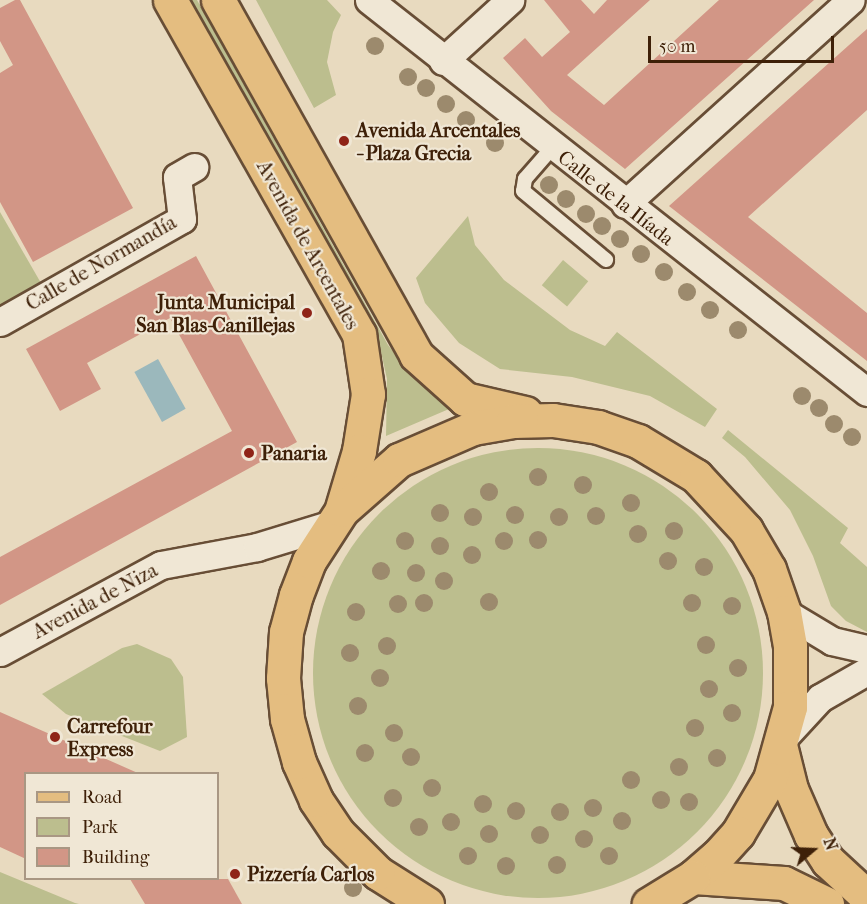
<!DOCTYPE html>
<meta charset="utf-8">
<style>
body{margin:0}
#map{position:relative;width:867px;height:904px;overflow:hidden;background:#e8dabf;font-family:"IM FELL French Canon",serif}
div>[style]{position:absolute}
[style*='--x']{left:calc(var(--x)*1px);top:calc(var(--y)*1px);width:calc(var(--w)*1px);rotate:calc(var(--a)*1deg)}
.green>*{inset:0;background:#bcbe8e;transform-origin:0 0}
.round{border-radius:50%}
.water>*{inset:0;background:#9bb8bc;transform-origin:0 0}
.building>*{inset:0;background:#d29686}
.roads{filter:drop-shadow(2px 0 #684e36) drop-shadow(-2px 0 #684e36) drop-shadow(0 2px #684e36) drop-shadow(0 -2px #684e36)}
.lane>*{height:14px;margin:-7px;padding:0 7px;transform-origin:7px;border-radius:7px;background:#f0e7d5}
.street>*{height:27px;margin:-13.5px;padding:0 13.5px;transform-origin:13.5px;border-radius:13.5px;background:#f0e7d5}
.primary>*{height:33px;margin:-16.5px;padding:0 16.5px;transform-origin:16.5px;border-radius:16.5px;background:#e4bd80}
.trees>*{width:18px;height:18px;margin:-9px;border-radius:50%;background:#9c8a6d}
.dots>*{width:16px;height:16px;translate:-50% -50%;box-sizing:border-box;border:3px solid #f0e7d5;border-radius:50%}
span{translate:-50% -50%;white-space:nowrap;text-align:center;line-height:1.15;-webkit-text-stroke:4.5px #f0e7d5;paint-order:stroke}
.poi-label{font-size:20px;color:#3e2008;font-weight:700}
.left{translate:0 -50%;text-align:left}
.right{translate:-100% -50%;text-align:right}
.street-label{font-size:20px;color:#3e2008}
.legend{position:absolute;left:24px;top:772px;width:195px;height:108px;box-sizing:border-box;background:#f0e7d5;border:2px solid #a99783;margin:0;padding:8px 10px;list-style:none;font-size:18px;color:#3e2008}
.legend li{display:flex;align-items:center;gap:12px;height:30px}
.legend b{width:30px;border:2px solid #a99783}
.north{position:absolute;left:783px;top:820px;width:60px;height:60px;-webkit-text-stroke:4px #f0e7d5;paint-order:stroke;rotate:71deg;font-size:16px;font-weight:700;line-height:24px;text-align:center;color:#3e2008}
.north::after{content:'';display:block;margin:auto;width:21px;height:27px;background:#3e2008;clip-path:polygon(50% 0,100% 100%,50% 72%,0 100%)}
.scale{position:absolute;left:648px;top:36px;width:186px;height:27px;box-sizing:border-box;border:3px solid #3e2008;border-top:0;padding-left:8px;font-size:18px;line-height:21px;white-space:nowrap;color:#3e2008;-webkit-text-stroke:4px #f0e7d5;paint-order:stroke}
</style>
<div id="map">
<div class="green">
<div style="clip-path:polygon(191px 0,197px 0,388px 345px,411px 375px,449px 409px,386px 436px,387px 379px,379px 343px)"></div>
<div style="clip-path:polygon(256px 0,327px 0,341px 15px,333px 32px,327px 62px,336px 95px,314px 108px)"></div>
<div style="clip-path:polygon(0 212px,45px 290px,0 315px)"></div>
<div style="clip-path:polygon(468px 216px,475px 245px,504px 280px,570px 330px,605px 346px,617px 332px,717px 409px,705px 427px,650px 396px,572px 377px,500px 369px,459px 343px,425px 303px,416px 278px)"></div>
<div style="left:563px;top:260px;width:33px;height:33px;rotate:40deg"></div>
<div style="clip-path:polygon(728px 430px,848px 528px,840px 543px,867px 567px,867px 632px,846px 621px,831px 606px,813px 556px,790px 510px,745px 457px,722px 438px)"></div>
<div class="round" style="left:313px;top:448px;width:450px;height:450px"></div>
<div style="clip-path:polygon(137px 644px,171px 659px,183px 677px,187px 737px,160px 751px,66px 714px,42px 694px,122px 648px)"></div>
<div style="clip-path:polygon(0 872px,75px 903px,79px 904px,0 904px)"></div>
</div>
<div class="water">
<div style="left:158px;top:359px;width:57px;height:27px;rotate:61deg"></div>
</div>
<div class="building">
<div style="clip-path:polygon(15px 0,20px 0,133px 208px,33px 262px,0 202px,0 73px,13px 65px,0 41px,0 8px)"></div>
<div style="clip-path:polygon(544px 0,581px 0,594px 14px,607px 0,650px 0,567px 75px,604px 105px,719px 0,814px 0,625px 169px,551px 111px,503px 58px,525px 38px,542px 57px,570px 32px)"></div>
<div style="clip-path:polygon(867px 29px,867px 110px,748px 217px,867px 313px,867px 361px,669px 206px)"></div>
<div style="clip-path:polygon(196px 256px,297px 442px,0 605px,0 557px,232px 431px,170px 318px,87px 363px,101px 389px,60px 411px,26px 349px)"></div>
<div style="clip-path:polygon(0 712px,140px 774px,26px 774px,26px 859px,0 847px)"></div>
<div style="clip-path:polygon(130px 879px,228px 879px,242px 904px,145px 904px)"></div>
</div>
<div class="roads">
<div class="lane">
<div style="--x:552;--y:148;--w:41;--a:131.1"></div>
<div style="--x:525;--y:179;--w:12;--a:99"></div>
<div style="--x:523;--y:191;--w:108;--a:39.7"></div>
</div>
<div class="street">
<div style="--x:369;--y:0;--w:634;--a:38.21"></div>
<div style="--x:443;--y:61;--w:91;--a:-42.3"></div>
<div style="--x:625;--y:204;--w:304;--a:-42.1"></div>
<div style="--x:0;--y:322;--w:209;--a:-29.5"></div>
<div style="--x:182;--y:219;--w:42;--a:-96.8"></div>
<div style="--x:177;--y:177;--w:20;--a:-30"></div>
<div style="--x:784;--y:612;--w:56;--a:31.1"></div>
<div style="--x:832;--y:641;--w:36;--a:13"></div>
<div style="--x:0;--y:652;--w:183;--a:-28.4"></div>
<div style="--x:161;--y:565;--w:98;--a:-10.6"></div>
<div style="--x:257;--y:547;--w:78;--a:-17"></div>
<div style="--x:784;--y:737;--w:53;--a:-47.3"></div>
<div style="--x:820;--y:698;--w:54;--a:-29.9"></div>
</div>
<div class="primary">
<div style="--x:170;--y:0;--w:384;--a:60.5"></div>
<div style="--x:359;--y:334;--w:61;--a:81.5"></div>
<div style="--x:368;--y:394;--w:58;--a:99"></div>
<div style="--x:359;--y:451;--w:59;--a:106.6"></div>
<div style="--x:218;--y:0;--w:406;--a:60.8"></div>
<div style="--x:416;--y:355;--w:66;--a:41.9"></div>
<div style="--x:465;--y:399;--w:62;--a:13.1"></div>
<div style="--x:781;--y:749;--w:41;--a:76"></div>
<div style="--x:791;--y:789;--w:50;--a:66.5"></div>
<div style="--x:811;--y:835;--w:31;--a:57"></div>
<div style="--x:828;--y:861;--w:53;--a:42.7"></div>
<div style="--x:693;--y:877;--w:91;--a:3.8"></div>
<div style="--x:784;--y:883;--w:48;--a:26"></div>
<div style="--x:427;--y:904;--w:58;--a:-147.7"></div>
<div style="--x:378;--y:873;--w:57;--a:-135"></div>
<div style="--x:338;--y:833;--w:40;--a:-124"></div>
<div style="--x:316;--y:800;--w:42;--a:-114.1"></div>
<div style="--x:299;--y:762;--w:45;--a:-105.6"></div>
<div style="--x:287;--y:719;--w:41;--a:-95.6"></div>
<div style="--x:283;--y:678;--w:46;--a:-86.3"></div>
<div style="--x:286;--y:632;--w:38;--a:-75"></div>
<div style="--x:296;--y:595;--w:36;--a:-69"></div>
<div style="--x:309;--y:561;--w:61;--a:-57.1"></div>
<div style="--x:342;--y:510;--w:76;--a:-41.3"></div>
<div style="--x:399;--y:460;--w:81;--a:-23.4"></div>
<div style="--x:473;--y:428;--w:41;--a:-9.9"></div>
<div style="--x:513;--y:421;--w:40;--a:-1.4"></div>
<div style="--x:553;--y:420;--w:46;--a:8.8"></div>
<div style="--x:598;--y:427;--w:42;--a:19.3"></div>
<div style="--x:638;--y:441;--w:68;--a:31.1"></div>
<div style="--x:696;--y:476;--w:74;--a:47.2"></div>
<div style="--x:746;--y:530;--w:45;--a:59.5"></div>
<div style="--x:769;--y:569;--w:46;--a:70.8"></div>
<div style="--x:784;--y:612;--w:34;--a:80"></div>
<div style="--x:790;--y:645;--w:62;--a:90"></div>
<div style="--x:790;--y:707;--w:75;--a:105.5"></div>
<div style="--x:770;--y:779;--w:63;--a:120.7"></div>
<div style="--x:738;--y:833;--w:31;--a:132"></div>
<div style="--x:717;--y:856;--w:32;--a:139"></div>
<div style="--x:693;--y:877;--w:52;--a:148.5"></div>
</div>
</div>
<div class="trees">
<div style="left:375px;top:46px"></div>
<div style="left:408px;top:77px"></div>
<div style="left:426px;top:88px"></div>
<div style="left:446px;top:104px"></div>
<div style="left:466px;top:120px"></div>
<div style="left:495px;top:143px"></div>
<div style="left:549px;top:185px"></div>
<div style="left:566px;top:199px"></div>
<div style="left:586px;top:214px"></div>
<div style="left:602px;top:226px"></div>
<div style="left:620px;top:239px"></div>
<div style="left:641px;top:254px"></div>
<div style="left:664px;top:272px"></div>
<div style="left:687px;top:292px"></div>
<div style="left:710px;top:310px"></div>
<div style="left:738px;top:330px"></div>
<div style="left:802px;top:396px"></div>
<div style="left:819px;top:408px"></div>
<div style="left:834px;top:424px"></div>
<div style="left:852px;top:437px"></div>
<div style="left:538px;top:477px"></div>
<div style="left:583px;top:485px"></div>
<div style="left:489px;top:492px"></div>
<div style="left:631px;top:503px"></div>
<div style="left:440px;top:513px"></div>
<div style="left:515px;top:515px"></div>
<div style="left:596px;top:516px"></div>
<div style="left:473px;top:517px"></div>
<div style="left:559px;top:517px"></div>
<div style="left:674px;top:531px"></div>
<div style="left:638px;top:534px"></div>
<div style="left:538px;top:540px"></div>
<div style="left:405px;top:541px"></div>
<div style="left:504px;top:541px"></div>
<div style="left:440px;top:546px"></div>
<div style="left:472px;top:555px"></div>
<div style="left:668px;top:561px"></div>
<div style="left:704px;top:567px"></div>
<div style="left:381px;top:571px"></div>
<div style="left:416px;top:573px"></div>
<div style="left:444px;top:581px"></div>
<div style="left:489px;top:602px"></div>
<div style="left:424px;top:603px"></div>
<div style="left:692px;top:603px"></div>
<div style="left:398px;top:604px"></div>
<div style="left:732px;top:606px"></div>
<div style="left:356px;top:612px"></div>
<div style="left:706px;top:645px"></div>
<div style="left:387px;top:646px"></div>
<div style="left:350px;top:653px"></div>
<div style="left:738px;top:668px"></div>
<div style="left:380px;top:678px"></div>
<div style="left:709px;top:689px"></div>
<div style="left:358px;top:706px"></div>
<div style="left:732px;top:713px"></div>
<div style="left:695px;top:728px"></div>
<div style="left:394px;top:733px"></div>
<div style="left:365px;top:753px"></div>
<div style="left:411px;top:757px"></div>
<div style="left:717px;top:758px"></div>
<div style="left:679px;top:767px"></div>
<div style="left:631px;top:780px"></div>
<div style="left:432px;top:788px"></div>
<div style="left:393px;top:798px"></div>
<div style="left:661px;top:800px"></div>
<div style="left:689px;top:802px"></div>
<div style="left:483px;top:804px"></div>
<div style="left:593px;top:808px"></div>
<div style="left:516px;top:811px"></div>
<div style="left:560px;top:812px"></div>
<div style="left:622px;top:821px"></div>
<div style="left:451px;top:822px"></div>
<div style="left:419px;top:827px"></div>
<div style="left:489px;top:834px"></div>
<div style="left:540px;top:835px"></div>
<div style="left:584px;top:839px"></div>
<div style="left:468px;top:856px"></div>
<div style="left:609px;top:856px"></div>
<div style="left:557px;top:865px"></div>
<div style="left:506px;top:866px"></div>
<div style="left:353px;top:888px"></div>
</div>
<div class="dots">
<div style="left:344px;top:141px;background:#8f2418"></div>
<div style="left:307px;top:313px;background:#8f2418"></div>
<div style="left:249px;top:453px;background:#8f2418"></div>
<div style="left:55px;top:737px;background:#8f2418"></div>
<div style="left:235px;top:874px;background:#8f2418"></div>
</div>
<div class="poi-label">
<span class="left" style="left:356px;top:142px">Avenida Arcentales<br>- Plaza Grecia</span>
<span class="right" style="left:295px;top:314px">Junta Municipal<br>San Blas-Canillejas</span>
<span class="left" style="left:261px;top:453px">Panaria</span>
<span class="left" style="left:67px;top:738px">Carrefour<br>Express</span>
<span class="left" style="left:247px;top:874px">Pizzería Carlos</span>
</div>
<div class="street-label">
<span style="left:616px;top:198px;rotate:38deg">Calle de la Ilíada</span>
<span style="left:308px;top:245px;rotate:61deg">Avenida de Arcentales</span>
<span style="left:101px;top:263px;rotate:-30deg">Calle de Normandía</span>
<span style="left:95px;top:601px;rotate:-28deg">Avenida de Niza</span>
</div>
<ul class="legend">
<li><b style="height:8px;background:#e4bd80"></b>Road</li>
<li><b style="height:16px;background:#bcbe8e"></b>Park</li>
<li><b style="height:16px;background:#d29686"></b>Building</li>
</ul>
<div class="north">N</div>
<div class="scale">50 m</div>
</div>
